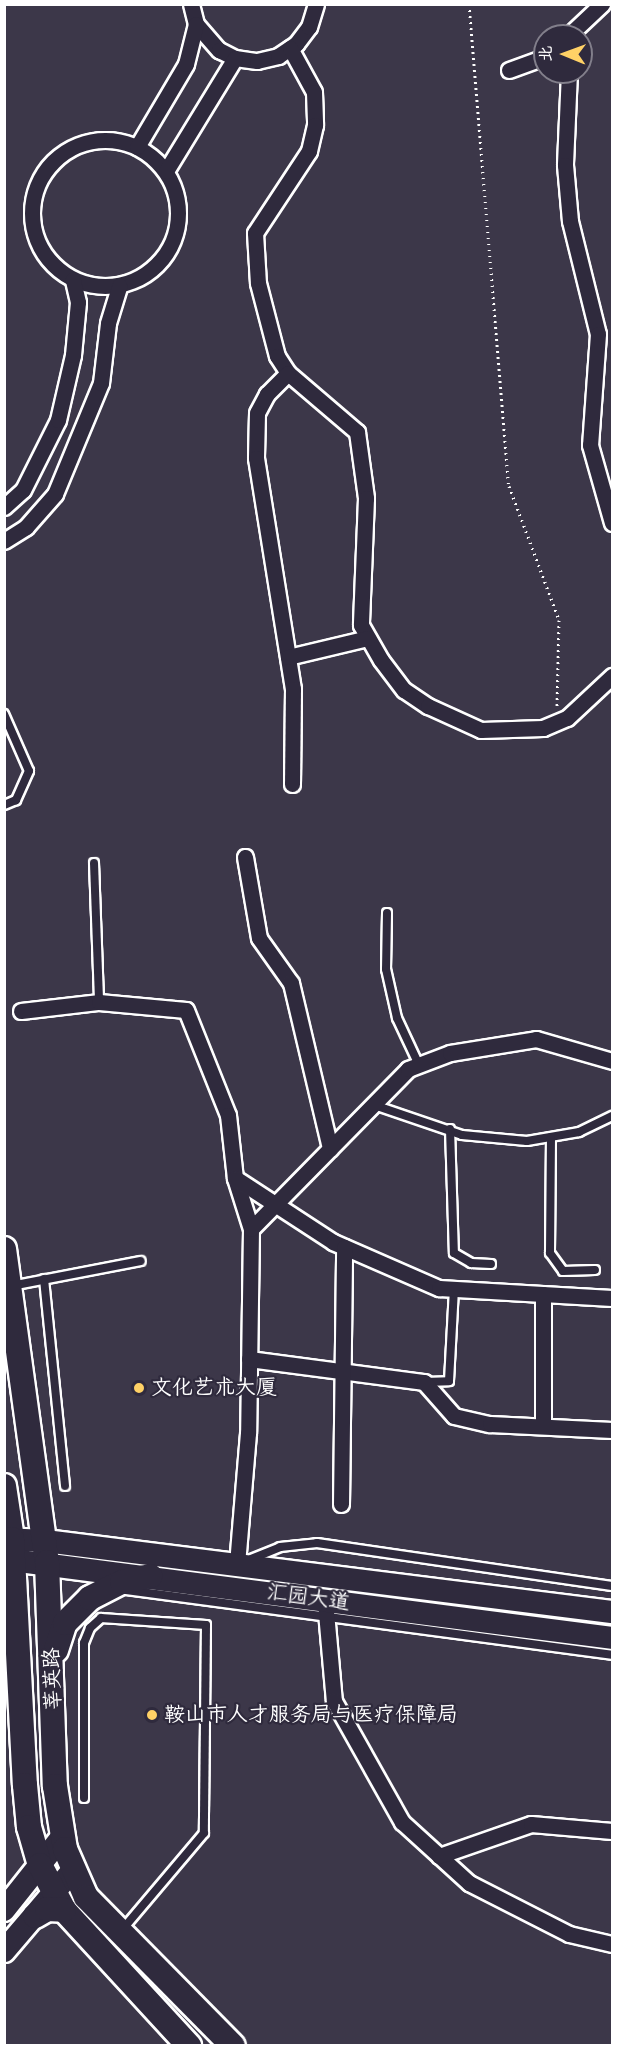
<!DOCTYPE html>
<meta charset="utf-8">
<style>
body{margin:0}
#map{position:relative;width:617px;height:2050px;overflow:hidden;background:#3c3749;font-family:Mynerve,"LXGW WenKai TC",sans-serif}
div>[style]{position:absolute}
[style*='--x']{left:calc(var(--x)*1px);top:calc(var(--y)*1px);width:calc(var(--w)*1px);rotate:calc(var(--a)*1deg)}
.path>*{height:3px;margin-top:-1.5px;transform-origin:0;background:repeating-linear-gradient(90deg,#fff 0 1.5px,transparent 0 6px)}
.roads{filter:drop-shadow(2px 0 #fff) drop-shadow(-2px 0 #fff) drop-shadow(0 2px #fff) drop-shadow(0 -2px #fff)}
.service>*{height:8px;margin:-4px;padding:0 4px;transform-origin:4px;border-radius:4px;background:#2f2a3d}
.minor>*{height:15px;margin:-7.5px;padding:0 7.5px;transform-origin:7.5px;border-radius:7.5px;background:#2f2a3d}
.minor>.ring{margin:-7.5px;padding:0;box-sizing:content-box;background:none;border:15px solid #2f2a3d;border-radius:50%}
.secondary>*{height:22px;margin:-11px;padding:0 11px;transform-origin:11px;border-radius:11px;background:#2f2a3d}
.primary>*{height:24px;margin:-12px;padding:0 12px;transform-origin:12px;border-radius:12px;background:#2f2a3d}
.dots>*{width:16px;height:16px;translate:-50% -50%;box-sizing:border-box;border:3px solid #2f2a3d;border-radius:50%}
span{translate:-50% -50%;white-space:nowrap;text-align:center;line-height:1.15;-webkit-text-stroke:4.5px #2f2a3d;paint-order:stroke}
.poi-label{font-size:21px;color:#fff}
.left{translate:0 -50%;text-align:left}
.street-label{font-size:21px;color:#fff}
.frame{position:absolute;inset:0;border:6px solid #fff;pointer-events:none}
.north{position:absolute;left:533px;top:24px;width:60px;height:60px;box-sizing:border-box;background:#2f2a3d;border:2px solid #827f8b;border-radius:50%;rotate:271deg;font-size:16px;font-weight:700;line-height:24px;text-align:center;color:#fff}
.north::after{content:'';display:block;margin:auto;width:21px;height:27px;background:#ffd166;clip-path:polygon(50% 0,100% 100%,50% 72%,0 100%)}
</style>
<div id="map">
<div class="path">
<div style="--x:469;--y:4;--w:484;--a:85.3"></div>
<div style="--x:509;--y:486;--w:143;--a:69.5"></div>
<div style="--x:559;--y:620;--w:86;--a:91.3"></div>
</div>
<div class="roads">
<div class="service">
<div style="--x:4;--y:714;--w:62;--a:66.3"></div>
<div style="--x:29;--y:771;--w:32;--a:114"></div>
<div style="--x:16;--y:800;--w:13;--a:157"></div>
<div style="--x:94;--y:863;--w:139;--a:87.9"></div>
<div style="--x:387;--y:913;--w:56;--a:91"></div>
<div style="--x:386;--y:969;--w:50;--a:77.3"></div>
<div style="--x:397;--y:1018;--w:52;--a:64.9"></div>
<div style="--x:374;--y:1105;--w:93;--a:18.8"></div>
<div style="--x:462;--y:1135;--w:65;--a:5.3"></div>
<div style="--x:527;--y:1141;--w:53;--a:-9.8"></div>
<div style="--x:579;--y:1132;--w:37;--a:-26"></div>
<div style="--x:450;--y:1129;--w:124;--a:88.2"></div>
<div style="--x:454;--y:1253;--w:20;--a:30"></div>
<div style="--x:471;--y:1263;--w:20;--a:3"></div>
<div style="--x:551;--y:1137;--w:116;--a:90.5"></div>
<div style="--x:550;--y:1253;--w:22;--a:54"></div>
<div style="--x:563;--y:1271;--w:32;--a:-2"></div>
<div style="--x:44;--y:1279;--w:208;--a:84.2"></div>
<div style="--x:11;--y:1286;--w:132;--a:-10.9"></div>
<div style="--x:425;--y:1382;--w:24;--a:-2"></div>
<div style="--x:449;--y:1381;--w:92;--a:-86.9"></div>
<div style="--x:251;--y:1559;--w:31;--a:-22"></div>
<div style="--x:280;--y:1547;--w:37;--a:-6"></div>
<div style="--x:317;--y:1543;--w:298;--a:8.3"></div>
<div style="--x:126;--y:1590;--w:490;--a:7.6"></div>
<div style="--x:84;--y:1798;--w:155;--a:-90"></div>
<div style="--x:84;--y:1643;--w:16;--a:-68"></div>
<div style="--x:90;--y:1628;--w:15;--a:-42"></div>
<div style="--x:101;--y:1618;--w:105;--a:3.8"></div>
<div style="--x:206;--y:1625;--w:208;--a:90.6"></div>
<div style="--x:204;--y:1833;--w:127;--a:130.2"></div>
</div>
<div class="minor">
<div style="--x:191;--y:4;--w:21;--a:76"></div>
<div style="--x:196;--y:24;--w:35;--a:49"></div>
<div style="--x:219;--y:50;--w:18;--a:27"></div>
<div style="--x:235;--y:58;--w:22;--a:8"></div>
<div style="--x:257;--y:61;--w:22;--a:-13"></div>
<div style="--x:278;--y:56;--w:22;--a:-34"></div>
<div style="--x:296;--y:44;--w:21;--a:-53"></div>
<div style="--x:309;--y:27;--w:24;--a:-73"></div>
<div style="--x:568;--y:36;--w:47;--a:-43.3"></div>
<div style="--x:290;--y:48;--w:50;--a:61.4"></div>
<div style="--x:314;--y:92;--w:33;--a:88"></div>
<div style="--x:315;--y:125;--w:27;--a:103"></div>
<div style="--x:309;--y:151;--w:98;--a:123.4"></div>
<div style="--x:255;--y:233;--w:50;--a:86.6"></div>
<div style="--x:258;--y:283;--w:75;--a:75.4"></div>
<div style="--x:277;--y:356;--w:20;--a:57"></div>
<div style="--x:288;--y:373;--w:91;--a:40.5"></div>
<div style="--x:357;--y:432;--w:67;--a:82.2"></div>
<div style="--x:366;--y:498;--w:127;--a:92.3"></div>
<div style="--x:361;--y:625;--w:40;--a:60.3"></div>
<div style="--x:381;--y:660;--w:38;--a:53"></div>
<div style="--x:404;--y:690;--w:29;--a:34"></div>
<div style="--x:428;--y:706;--w:58;--a:24.4"></div>
<div style="--x:481;--y:730;--w:62;--a:-1.8"></div>
<div style="--x:543;--y:728;--w:26;--a:-23"></div>
<div style="--x:567;--y:718;--w:62;--a:-43"></div>
<div style="--x:509;--y:70;--w:38;--a:-20"></div>
<div style="--x:569;--y:72;--w:93;--a:92.5"></div>
<div style="--x:565;--y:165;--w:56;--a:84.9"></div>
<div style="--x:570;--y:221;--w:116;--a:76.1"></div>
<div style="--x:598;--y:334;--w:111;--a:94.1"></div>
<div style="--x:590;--y:445;--w:81;--a:74.2"></div>
<div class="ring" style="left:32px;top:140px;width:131px;height:131px"></div>
<div style="--x:137;--y:147;--w:96;--a:-59.4"></div>
<div style="--x:186;--y:64;--w:41;--a:-76"></div>
<div style="--x:166;--y:171;--w:132;--a:-58.6"></div>
<div style="--x:288;--y:373;--w:30;--a:135"></div>
<div style="--x:267;--y:394;--w:21;--a:118"></div>
<div style="--x:257;--y:413;--w:45;--a:91.3"></div>
<div style="--x:256;--y:458;--w:234;--a:80.9"></div>
<div style="--x:293;--y:689;--w:95;--a:90.6"></div>
<div style="--x:4;--y:507;--w:25;--a:-42"></div>
<div style="--x:23;--y:490;--w:78;--a:-63.4"></div>
<div style="--x:58;--y:420;--w:67;--a:-77"></div>
<div style="--x:73;--y:355;--w:53;--a:-84.6"></div>
<div style="--x:78;--y:302;--w:23;--a:-103"></div>
<div style="--x:4;--y:541;--w:26;--a:-32"></div>
<div style="--x:26;--y:527;--w:44;--a:-48.7"></div>
<div style="--x:55;--y:494;--w:120;--a:-67.5"></div>
<div style="--x:101;--y:383;--w:60;--a:-83.3"></div>
<div style="--x:108;--y:323;--w:39;--a:-73"></div>
<div style="--x:288;--y:657;--w:82;--a:-13.4"></div>
<div style="--x:245;--y:857;--w:82;--a:80.2"></div>
<div style="--x:259;--y:938;--w:55;--a:54.6"></div>
<div style="--x:291;--y:983;--w:170;--a:76.7"></div>
<div style="--x:21;--y:1011;--w:79;--a:-6.6"></div>
<div style="--x:99;--y:1002;--w:87;--a:5.3"></div>
<div style="--x:186;--y:1010;--w:113;--a:68.2"></div>
<div style="--x:228;--y:1115;--w:63;--a:83.7"></div>
<div style="--x:235;--y:1178;--w:53;--a:72.6"></div>
<div style="--x:251;--y:1229;--w:204;--a:90.8"></div>
<div style="--x:248;--y:1433;--w:132;--a:94.8"></div>
<div style="--x:235;--y:1178;--w:117;--a:33.1"></div>
<div style="--x:333;--y:1242;--w:116;--a:23.5"></div>
<div style="--x:439;--y:1288;--w:173;--a:3.3"></div>
<div style="--x:251;--y:1229;--w:224;--a:-45.5"></div>
<div style="--x:408;--y:1069;--w:45;--a:-20.9"></div>
<div style="--x:450;--y:1053;--w:87;--a:-9.2"></div>
<div style="--x:536;--y:1039;--w:79;--a:16.1"></div>
<div style="--x:249;--y:1359;--w:177;--a:7.5"></div>
<div style="--x:424;--y:1382;--w:45;--a:48.6"></div>
<div style="--x:454;--y:1416;--w:37;--a:13"></div>
<div style="--x:490;--y:1424;--w:122;--a:2.8"></div>
<div style="--x:543;--y:1426;--w:132;--a:-90"></div>
<div style="--x:341;--y:1504;--w:257;--a:-89.3"></div>
<div style="--x:325;--y:1601;--w:100;--a:84.9"></div>
<div style="--x:334;--y:1701;--w:139;--a:60.7"></div>
<div style="--x:402;--y:1822;--w:91;--a:42.3"></div>
<div style="--x:469;--y:1883;--w:112;--a:27"></div>
<div style="--x:569;--y:1934;--w:44;--a:13.1"></div>
<div style="--x:439;--y:1856;--w:97;--a:-19.2"></div>
<div style="--x:531;--y:1824;--w:81;--a:4.9"></div>
</div>
<div class="secondary">
<div style="--x:4;--y:1539;--w:41;--a:2.8"></div>
<div style="--x:45;--y:1541;--w:571;--a:7.14"></div>
<div style="--x:4;--y:1559;--w:613;--a:7.4"></div>
<div style="--x:4;--y:1910;--w:93;--a:-51.5"></div>
<div style="--x:4;--y:1951;--w:105;--a:-49.6"></div>
</div>
<div class="primary">
<div style="--x:4;--y:1249;--w:316;--a:82.2"></div>
<div style="--x:47;--y:1562;--w:224;--a:88"></div>
<div style="--x:55;--y:1786;--w:64;--a:81"></div>
<div style="--x:65;--y:1849;--w:52;--a:66.4"></div>
<div style="--x:86;--y:1897;--w:209;--a:45.4"></div>
<div style="--x:4;--y:1486;--w:54;--a:81.4"></div>
<div style="--x:12;--y:1539;--w:246;--a:87"></div>
<div style="--x:25;--y:1785;--w:42;--a:84.6"></div>
<div style="--x:29;--y:1827;--w:40;--a:74"></div>
<div style="--x:40;--y:1865;--w:51;--a:61.9"></div>
<div style="--x:64;--y:1910;--w:185;--a:47.4"></div>
<div style="--x:56;--y:1650;--w:28;--a:-72"></div>
<div style="--x:65;--y:1623;--w:35;--a:-45"></div>
<div style="--x:90;--y:1598;--w:36;--a:-27"></div>
<div style="--x:122;--y:1582;--w:29;--a:-12"></div>
<div style="--x:35;--y:1916;--w:14;--a:-30"></div>
<div style="--x:47;--y:1909;--w:17;--a:3"></div>
</div>
</div>
<div class="dots">
<div style="left:139px;top:1388px;background:#ffd166"></div>
<div style="left:152px;top:1715px;background:#ffd166"></div>
</div>
<div class="poi-label">
<span class="left" style="left:151px;top:1388px">文化艺术大厦</span>
<span class="left" style="left:164px;top:1715px">鞍山市人才服务局与医疗保障局</span>
</div>
<div class="street-label">
<span style="left:308px;top:1598px;rotate:8deg">汇园大道</span>
<span style="left:53px;top:1679px;rotate:-92deg">莘英路</span>
</div>
<div class="frame"></div>
<div class="north">北</div>
</div>
